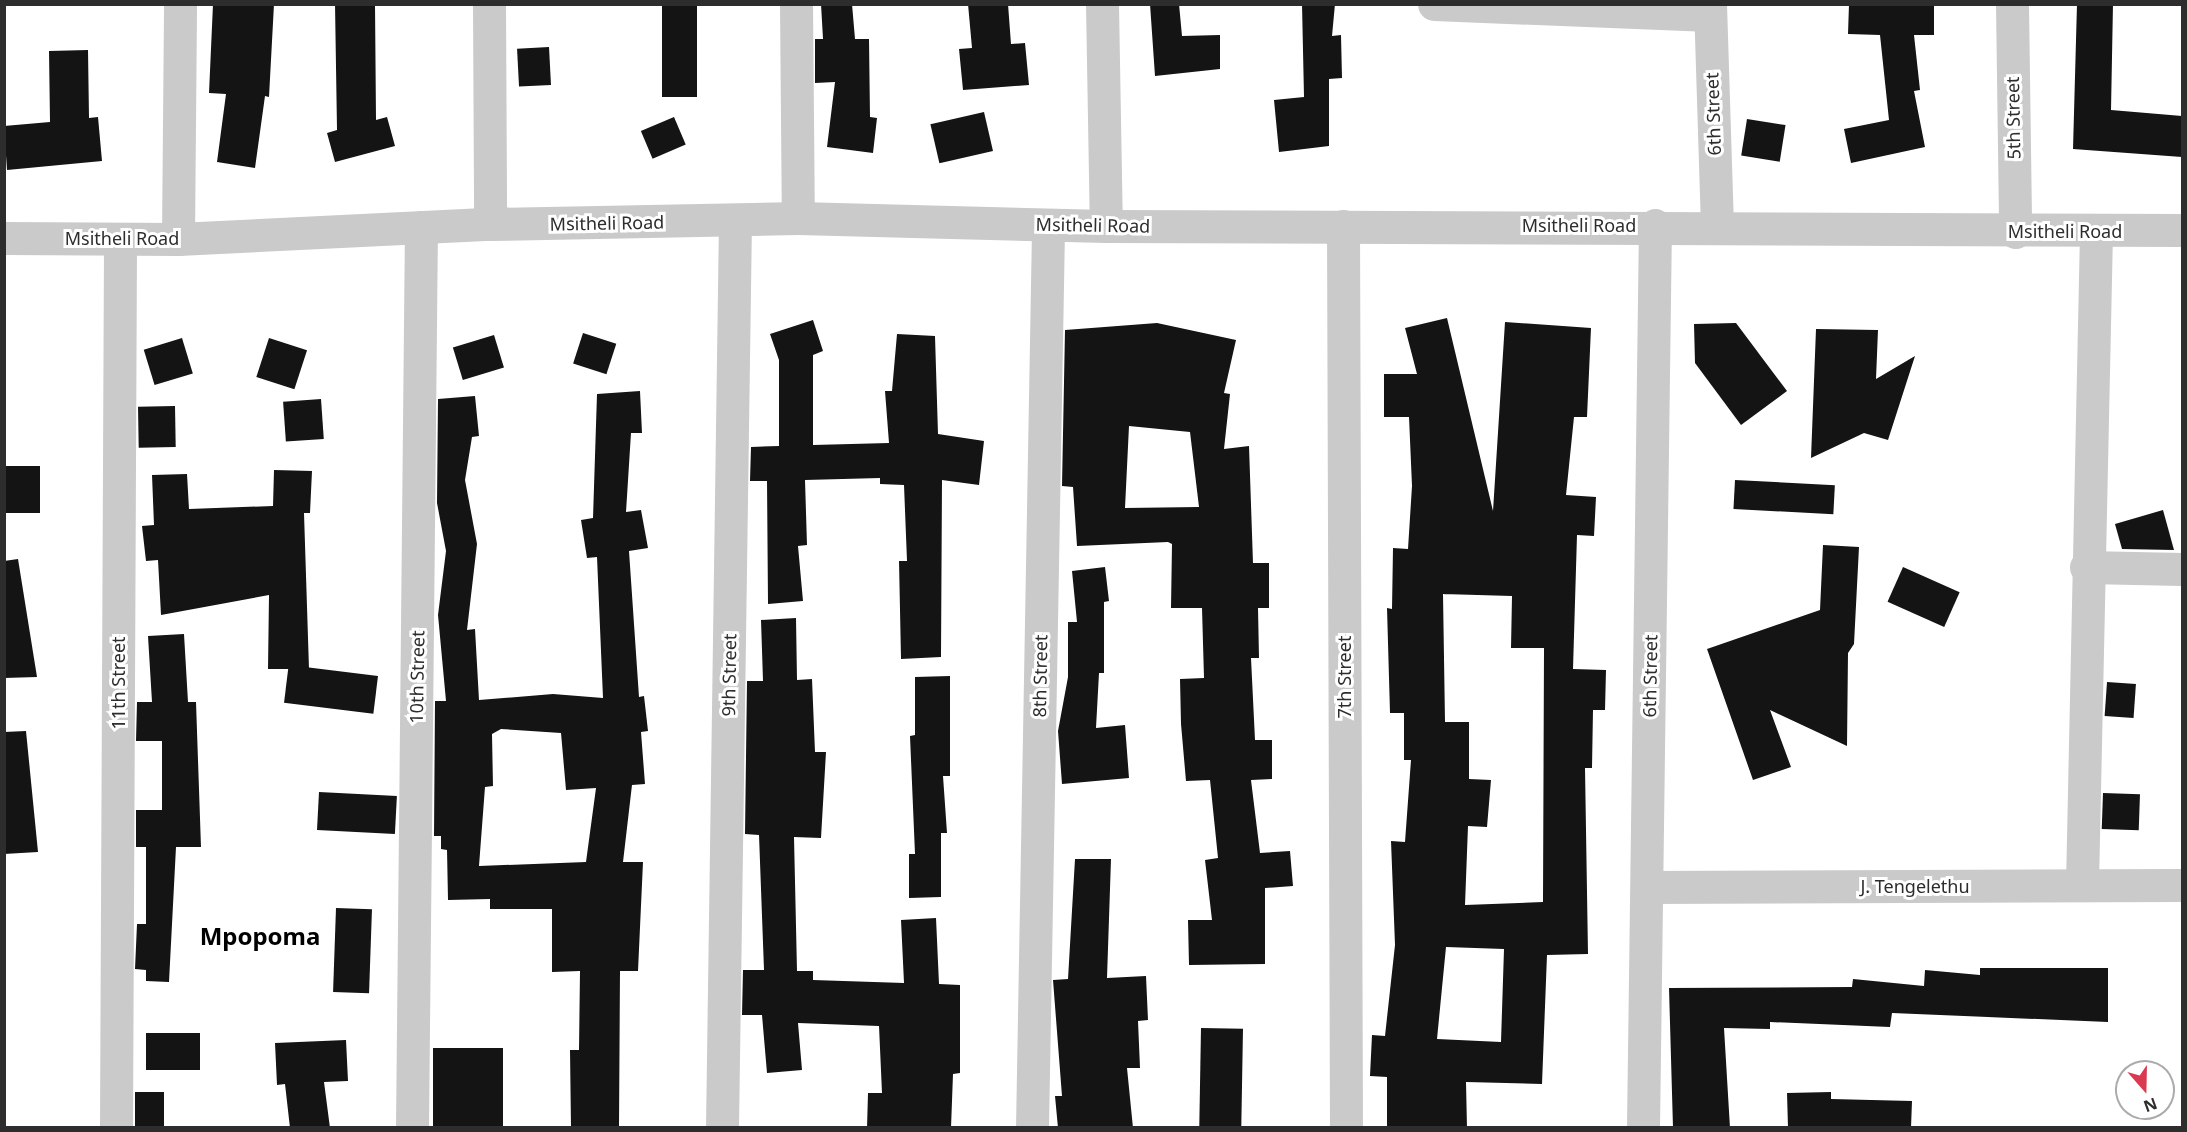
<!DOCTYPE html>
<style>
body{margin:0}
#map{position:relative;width:2187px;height:1132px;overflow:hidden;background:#fff;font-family:"Noto Sans",sans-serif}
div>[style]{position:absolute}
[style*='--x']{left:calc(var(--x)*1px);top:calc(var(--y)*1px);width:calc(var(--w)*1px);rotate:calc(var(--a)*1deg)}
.building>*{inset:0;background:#141414;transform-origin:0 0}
.minor>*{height:33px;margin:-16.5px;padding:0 16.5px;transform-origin:16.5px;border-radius:16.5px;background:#cacaca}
span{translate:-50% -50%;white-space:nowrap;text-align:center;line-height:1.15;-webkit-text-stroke:6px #fff;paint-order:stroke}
.street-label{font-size:18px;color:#2d2d2d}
.district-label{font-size:24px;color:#000;font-weight:700}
.frame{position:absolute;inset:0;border:6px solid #2d2d2d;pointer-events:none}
.north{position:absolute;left:2115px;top:1060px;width:60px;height:60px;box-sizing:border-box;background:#fff;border:2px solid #ababab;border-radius:50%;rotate:160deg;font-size:16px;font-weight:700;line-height:24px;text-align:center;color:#2d2d2d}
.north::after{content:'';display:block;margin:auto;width:21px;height:27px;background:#d93a4f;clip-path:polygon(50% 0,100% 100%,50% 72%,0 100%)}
</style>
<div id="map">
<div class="building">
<div style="clip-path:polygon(213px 4px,274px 4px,269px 97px,265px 96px,255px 168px,217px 162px,226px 94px,209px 93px)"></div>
<div style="clip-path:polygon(335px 4px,375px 4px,376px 120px,387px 117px,395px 146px,335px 162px,327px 133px,337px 130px)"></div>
<div style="left:662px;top:4px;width:35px;height:93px"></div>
<div style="clip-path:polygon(821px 4px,852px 4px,855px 39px,869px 39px,870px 117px,877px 118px,873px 153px,827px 147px,835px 82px,815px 83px,815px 39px,823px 39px)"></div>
<div style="clip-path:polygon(968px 4px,1008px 4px,1011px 44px,1025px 43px,1029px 85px,963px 90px,959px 49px,972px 48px)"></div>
<div style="clip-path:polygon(1150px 4px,1179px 4px,1182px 36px,1220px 35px,1220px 69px,1155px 76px)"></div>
<div style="clip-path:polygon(1302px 4px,1335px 4px,1332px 36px,1341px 35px,1342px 78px,1329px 79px,1329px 146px,1279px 152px,1274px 100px,1304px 97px)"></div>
<div style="clip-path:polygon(1849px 4px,1934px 4px,1934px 35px,1914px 35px,1920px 90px,1914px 91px,1925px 147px,1851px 163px,1844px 129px,1889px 120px,1880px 35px,1848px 34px)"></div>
<div style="clip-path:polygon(2077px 4px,2113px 4px,2111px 110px,2182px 116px,2182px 157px,2073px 149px)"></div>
<div style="left:549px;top:47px;width:38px;height:32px;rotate:87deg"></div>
<div style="clip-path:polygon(88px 50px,89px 118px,98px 117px,102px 161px,7px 170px,4px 126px,50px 122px,49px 51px)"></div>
<div style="left:984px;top:112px;width:40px;height:55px;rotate:77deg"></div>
<div style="left:674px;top:117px;width:30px;height:36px;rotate:67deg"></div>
<div style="left:1747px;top:119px;width:39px;height:37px;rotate:9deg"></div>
<div style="clip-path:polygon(evenodd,1447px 318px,1493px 511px,1505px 322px,1591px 328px,1587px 417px,1574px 417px,1566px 495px,1596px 497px,1594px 536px,1577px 535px,1573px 669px,1606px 670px,1605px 710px,1593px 710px,1592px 768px,1585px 768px,1588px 954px,1547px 955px,1542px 1084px,1466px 1082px,1467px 1128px,1387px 1128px,1387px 1077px,1370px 1076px,1372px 1035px,1385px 1036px,1395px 945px,1391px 841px,1405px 842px,1411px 760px,1404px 760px,1404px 713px,1390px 713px,1387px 608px,1392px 609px,1393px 548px,1408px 549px,1412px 486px,1409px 417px,1384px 417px,1384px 374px,1417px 374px,1405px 328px,1447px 318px,1443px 594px,1512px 596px,1511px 648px,1544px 648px,1543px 902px,1465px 905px,1468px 826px,1487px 827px,1491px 780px,1469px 779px,1469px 722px,1445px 722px,1443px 594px,1447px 318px,1446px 947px,1504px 949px,1501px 1042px,1437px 1039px,1446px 947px)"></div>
<div style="clip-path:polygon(813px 320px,823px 351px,813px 355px,813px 445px,889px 443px,885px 391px,892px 391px,897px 334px,935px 336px,938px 434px,984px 441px,979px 485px,942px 480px,941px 657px,901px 659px,899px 561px,907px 561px,904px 485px,880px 484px,880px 478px,805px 480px,807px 545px,798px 546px,803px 601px,768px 604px,767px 481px,750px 481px,751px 447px,779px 446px,779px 360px,770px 334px)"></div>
<div style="clip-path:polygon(evenodd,1157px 323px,1236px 340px,1224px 393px,1230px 394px,1224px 449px,1249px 446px,1253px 563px,1269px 563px,1269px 608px,1258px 608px,1259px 658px,1251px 658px,1255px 740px,1272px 740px,1272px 779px,1251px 780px,1260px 853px,1290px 851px,1293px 886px,1265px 888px,1265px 964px,1189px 965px,1188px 920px,1212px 920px,1205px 860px,1218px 858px,1210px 780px,1186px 781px,1181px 724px,1180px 679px,1204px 678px,1202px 608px,1171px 608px,1172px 544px,1168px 542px,1077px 546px,1073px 487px,1062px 486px,1065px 330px,1157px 323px,1129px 426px,1190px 432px,1199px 507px,1125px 508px,1129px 426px)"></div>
<div style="clip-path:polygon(1736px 323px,1787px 391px,1741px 425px,1695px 363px,1694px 324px)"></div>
<div style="clip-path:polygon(1816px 329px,1878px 330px,1876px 379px,1915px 356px,1888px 440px,1864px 433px,1811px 458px)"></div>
<div style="left:583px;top:333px;width:35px;height:32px;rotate:18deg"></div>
<div style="left:494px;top:335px;width:34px;height:43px;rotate:73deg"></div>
<div style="left:182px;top:338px;width:37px;height:40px;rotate:73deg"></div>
<div style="left:269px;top:338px;width:40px;height:41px;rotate:18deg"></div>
<div style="clip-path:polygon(evenodd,640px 391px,642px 433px,631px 433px,626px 512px,641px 510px,648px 548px,629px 551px,639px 697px,644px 696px,648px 731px,641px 732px,645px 784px,632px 785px,623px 862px,643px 862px,638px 971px,620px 971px,619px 1128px,571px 1128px,570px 1050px,579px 1050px,580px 971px,552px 972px,552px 909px,490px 909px,490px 899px,448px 900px,447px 850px,441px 849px,441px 836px,434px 836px,435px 701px,446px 701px,438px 615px,446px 551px,437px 503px,438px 399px,475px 396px,479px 436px,472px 437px,465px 480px,477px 544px,467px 630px,475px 629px,479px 700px,553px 694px,603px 698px,597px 557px,587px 558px,581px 520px,593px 518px,597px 394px,640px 391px,501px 729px,561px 733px,566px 790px,596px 788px,586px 862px,479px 866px,485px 787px,493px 786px,492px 734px,501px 729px)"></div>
<div style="left:321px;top:399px;width:40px;height:38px;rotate:86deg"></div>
<div style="left:175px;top:406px;width:41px;height:37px;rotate:89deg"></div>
<div style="left:4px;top:466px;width:36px;height:47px"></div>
<div style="clip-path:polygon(274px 470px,312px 471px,310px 513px,304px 513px,309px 669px,268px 669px,269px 595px,161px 615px,158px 560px,146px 561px,142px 526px,154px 525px,152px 475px,187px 474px,189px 509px,273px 506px)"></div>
<div style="left:1735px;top:480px;width:100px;height:29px;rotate:3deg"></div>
<div style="clip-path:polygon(2163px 510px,2174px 550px,2122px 549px,2115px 524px)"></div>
<div style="clip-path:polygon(1823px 545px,1859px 547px,1854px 644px,1848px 653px,1847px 746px,1770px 710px,1791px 767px,1753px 780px,1707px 649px,1820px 610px)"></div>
<div style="clip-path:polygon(18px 559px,37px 677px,4px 678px,4px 561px)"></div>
<div style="clip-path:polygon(1105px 567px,1109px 601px,1104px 602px,1104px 673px,1099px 673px,1096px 728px,1125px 725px,1129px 778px,1062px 784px,1058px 731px,1068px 677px,1068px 622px,1077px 622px,1072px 571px)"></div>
<div style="left:1903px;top:567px;width:62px;height:38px;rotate:24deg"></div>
<div style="clip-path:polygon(796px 618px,797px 680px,812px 679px,815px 752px,826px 752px,821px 838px,794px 837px,797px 971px,813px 971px,813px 980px,904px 983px,901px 920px,936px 918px,939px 984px,960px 985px,960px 1073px,953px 1074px,951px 1128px,867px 1128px,868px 1093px,882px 1093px,879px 1026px,798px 1023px,802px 1070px,767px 1073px,762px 1015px,742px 1015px,743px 970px,764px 970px,759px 835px,745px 834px,747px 681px,763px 681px,761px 620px)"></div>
<div style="clip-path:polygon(184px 634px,188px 702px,196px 702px,201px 847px,176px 847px,169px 982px,146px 981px,146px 970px,135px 969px,137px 924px,146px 924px,146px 847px,136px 847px,136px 810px,162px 810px,162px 741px,136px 741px,137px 702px,152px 702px,148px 636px)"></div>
<div style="left:378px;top:676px;width:38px;height:90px;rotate:97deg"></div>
<div style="clip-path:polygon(950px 676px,950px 776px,943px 776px,947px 833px,941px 833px,941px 897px,909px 898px,909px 854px,915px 854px,910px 736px,915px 735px,915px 677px)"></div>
<div style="left:2107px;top:682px;width:29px;height:34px;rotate:4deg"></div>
<div style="clip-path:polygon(26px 731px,38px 852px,4px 854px,4px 732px)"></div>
<div style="left:319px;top:792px;width:78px;height:38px;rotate:3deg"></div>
<div style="left:2103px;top:793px;width:37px;height:36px;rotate:2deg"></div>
<div style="clip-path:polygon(1075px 859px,1111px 859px,1107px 978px,1146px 976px,1148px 1020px,1138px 1021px,1140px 1068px,1127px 1068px,1133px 1128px,1058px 1128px,1055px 1096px,1062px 1096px,1053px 980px,1068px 979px)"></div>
<div style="left:336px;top:908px;width:36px;height:84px;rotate:2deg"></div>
<div style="clip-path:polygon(1980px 968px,2108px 968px,2108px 1022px,1892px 1013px,1890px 1027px,1770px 1022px,1770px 1029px,1724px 1028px,1730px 1128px,1673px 1128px,1669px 988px,1852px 987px,1853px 979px,1924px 986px,1925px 970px,1980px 975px)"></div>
<div style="left:1201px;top:1028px;width:42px;height:100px;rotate:1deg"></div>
<div style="left:200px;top:1033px;width:37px;height:54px;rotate:90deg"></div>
<div style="clip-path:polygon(346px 1040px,348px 1081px,324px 1082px,330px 1128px,290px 1128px,285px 1084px,277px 1085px,275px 1043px)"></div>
<div style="left:503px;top:1048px;width:80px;height:70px;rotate:90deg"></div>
<div style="left:135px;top:1092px;width:29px;height:36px"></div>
<div style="clip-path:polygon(1831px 1092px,1831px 1099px,1912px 1101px,1911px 1128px,1788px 1128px,1787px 1093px)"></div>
</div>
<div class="minor">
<div style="--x:489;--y:4;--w:220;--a:89.7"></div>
<div style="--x:796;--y:4;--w:214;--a:89.5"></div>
<div style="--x:1102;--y:4;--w:222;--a:89"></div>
<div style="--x:1434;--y:4;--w:276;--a:2.3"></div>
<div style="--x:1710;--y:4;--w:220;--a:88.2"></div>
<div style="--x:2012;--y:4;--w:228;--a:89.2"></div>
<div style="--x:1343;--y:226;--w:902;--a:89.81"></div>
<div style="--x:4;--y:238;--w:174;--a:0.3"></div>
<div style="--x:178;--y:239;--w:312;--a:-2.8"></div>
<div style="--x:490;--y:224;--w:308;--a:-1.1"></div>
<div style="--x:798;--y:218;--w:308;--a:1.5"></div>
<div style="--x:1106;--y:226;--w:1076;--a:0.21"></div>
<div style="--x:178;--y:239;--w:235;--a:-89.5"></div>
<div style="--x:2086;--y:567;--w:96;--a:1.2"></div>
<div style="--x:2082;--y:884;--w:653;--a:-88.77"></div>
<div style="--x:1647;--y:887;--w:535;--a:-0.21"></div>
<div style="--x:116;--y:1128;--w:889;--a:-89.74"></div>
<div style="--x:412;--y:1128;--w:901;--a:-89.43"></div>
<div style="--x:722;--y:1128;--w:906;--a:-89.18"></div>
<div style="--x:1032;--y:1128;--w:903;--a:-88.98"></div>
<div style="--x:1643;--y:1128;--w:903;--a:-89.24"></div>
</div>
<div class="street-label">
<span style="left:1713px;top:114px;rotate:-92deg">6th Street</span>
<span style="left:2013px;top:118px;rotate:-91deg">5th Street</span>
<span style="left:607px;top:223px;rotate:-1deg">Msitheli Road</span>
<span style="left:1093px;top:225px;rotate:1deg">Msitheli Road</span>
<span style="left:1579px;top:225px">Msitheli Road</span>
<span style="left:2065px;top:231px">Msitheli Road</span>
<span style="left:122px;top:238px">Msitheli Road</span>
<span style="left:729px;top:675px;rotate:-89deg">9th Street</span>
<span style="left:1040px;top:676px;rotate:-89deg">8th Street</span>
<span style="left:1650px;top:676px;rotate:-89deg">6th Street</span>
<span style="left:417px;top:677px;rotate:-89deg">10th Street</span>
<span style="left:1344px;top:677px;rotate:-90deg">7th Street</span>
<span style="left:118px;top:683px;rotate:-90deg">11th Street</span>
<span style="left:1915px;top:886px">J. Tengelethu</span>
</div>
<div class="district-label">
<span style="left:260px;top:936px">Mpopoma</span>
</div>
<div class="frame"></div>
<div class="north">N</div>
</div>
